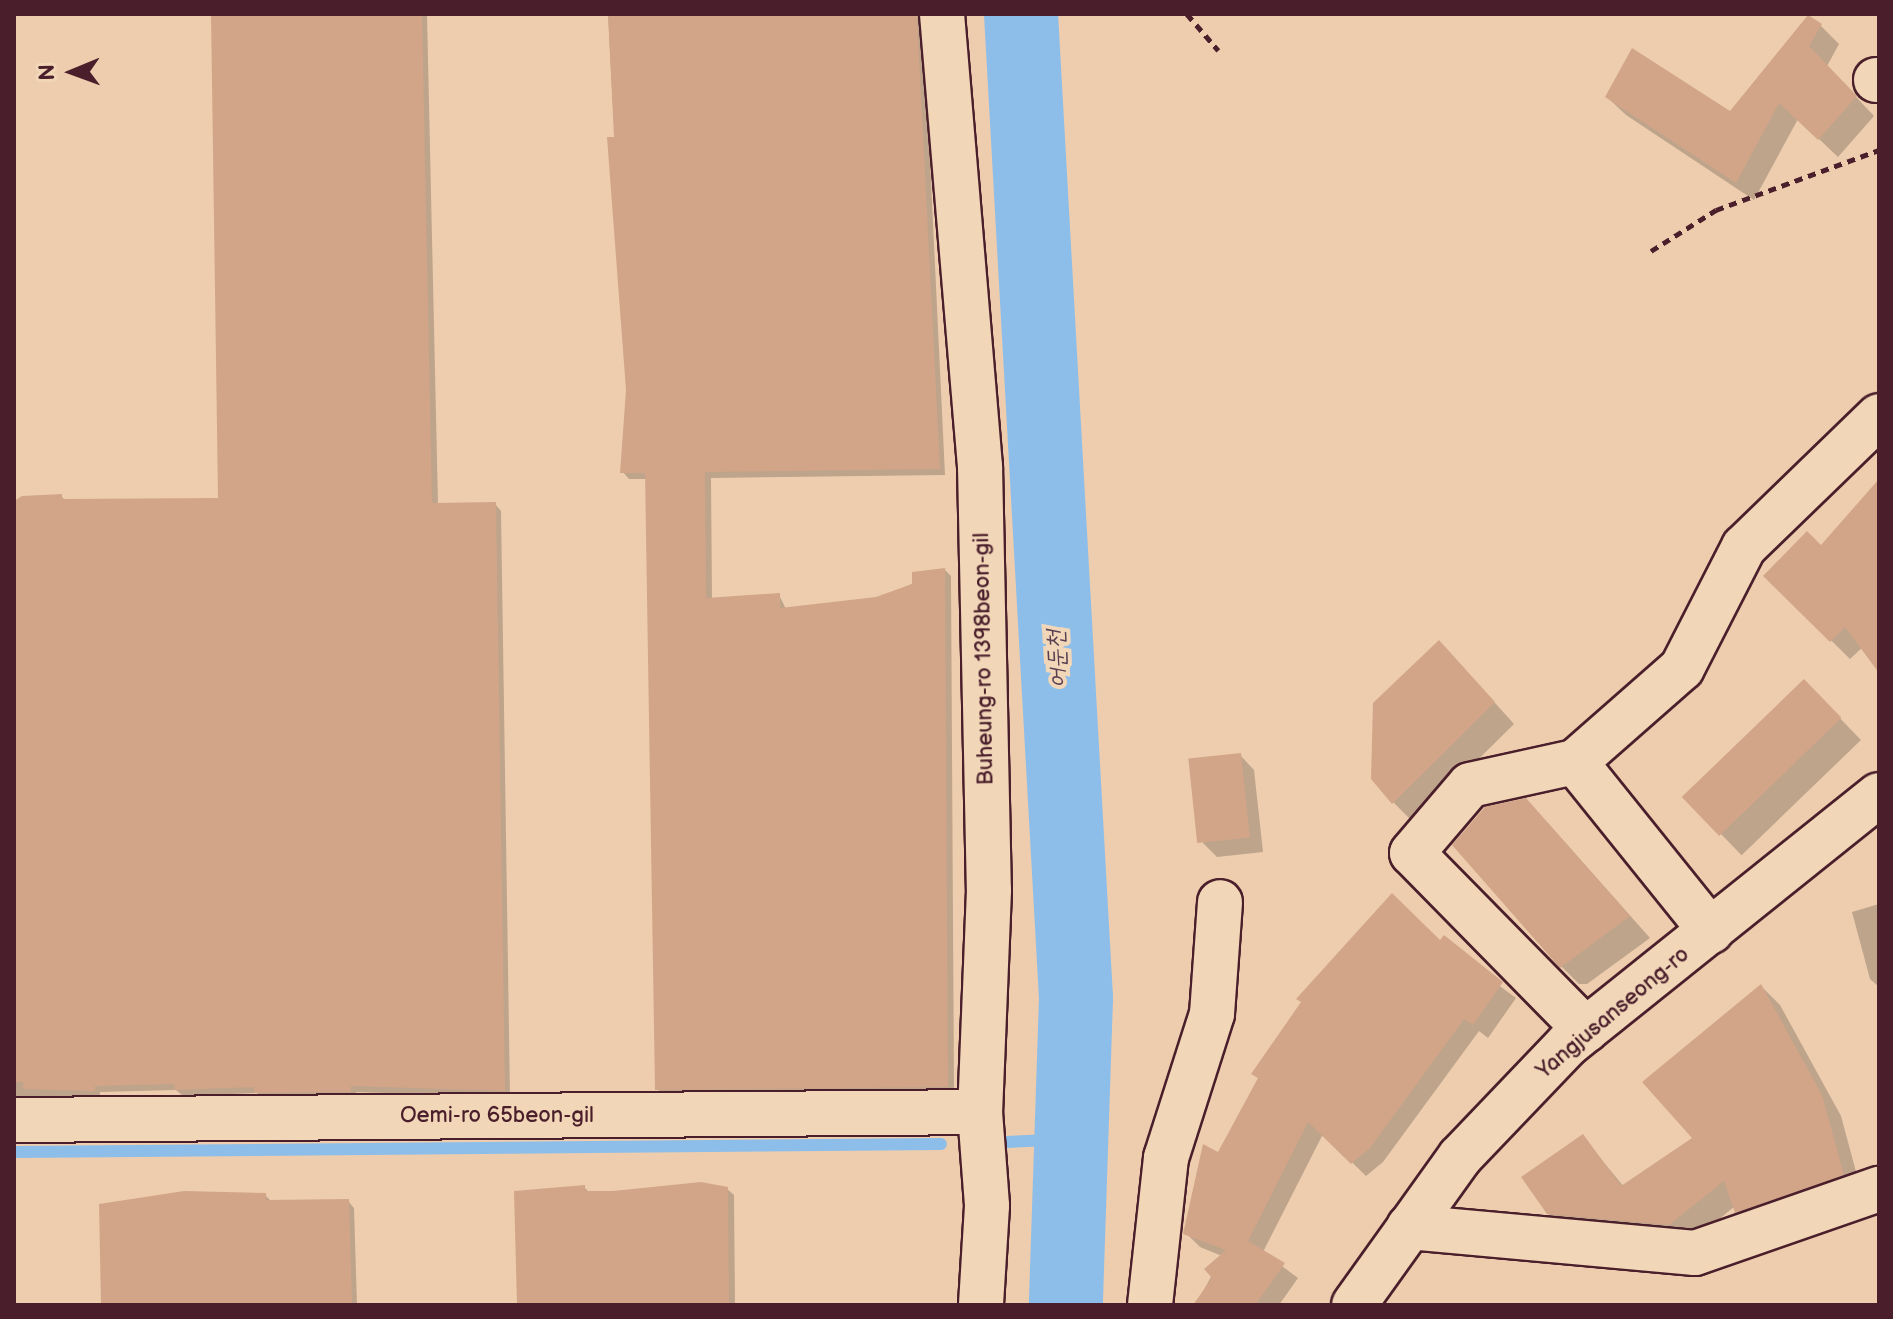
<!DOCTYPE html>
<meta charset="utf-8">
<style>
body{margin:0}
#map{position:relative;width:1893px;height:1319px;overflow:hidden;background:#edcdae;font-family:"Balsamiq Sans","Poor Story",sans-serif}
div>[style]{position:absolute}
[style*='--x']{left:calc(var(--x)*1px);top:calc(var(--y)*1px);width:calc(var(--w)*1px);rotate:calc(var(--a)*1deg)}
.shadow>*{inset:0;background:#0003;transform-origin:0 0}
.stream>*{height:12px;margin:-6px;padding:0 6px;transform-origin:6px;border-radius:6px;background:#8dbee9}
.river>*{height:74px;margin:-37px;padding:0 37px;transform-origin:37px;border-radius:37px;background:#8dbee9}
.building>*{inset:0;background:#d2a588;transform-origin:0 0}
.path>*{height:5px;margin-top:-2.5px;transform-origin:0;background:repeating-linear-gradient(90deg,#4a1f2b 0 8px,transparent 0 14px)}
.roads{filter:drop-shadow(2px 0 #4a1f2b) drop-shadow(-2px 0 #4a1f2b) drop-shadow(0 2px #4a1f2b) drop-shadow(0 -2px #4a1f2b)}
.minor>*{height:44px;margin:-22px;padding:0 22px;transform-origin:22px;border-radius:22px;background:#f1d6b8}
span{translate:-50% -50%;white-space:nowrap;text-align:center;line-height:1.15;-webkit-text-stroke:8px #f1d6b8;paint-order:stroke}
.street-label{font-size:22px;color:#4a1f2b}
.water-label{font-size:24px;color:#573f51;font-style:italic}
.frame{position:absolute;inset:0;border:16px solid #4a1f2b;pointer-events:none}
.north{position:absolute;left:32px;top:32px;width:80px;height:80px;-webkit-text-stroke:6px #f1d6b8;paint-order:stroke;rotate:269deg;font-size:22px;font-weight:700;line-height:32px;text-align:center;color:#4a1f2b}
.north::after{content:'';display:block;margin:auto;width:28px;height:36px;background:#4a1f2b;clip-path:polygon(50% 0,100% 100%,50% 72%,0 100%)}
</style>
<div id="map">
<div class="shadow">
<div style="clip-path:polygon(213px 14px,427px 14px,438px 505px,495px 504px,501px 511px,510px 1097px,356px 1092px,357px 1098px,262px 1099px,257px 1093px,183px 1096px,176px 1090px,100px 1092px,100px 1097px,14px 1096px,14px 502px,61px 496px,66px 501px,220px 500px)"></div>
<div style="clip-path:polygon(608px 14px,923px 14px,945px 475px,711px 478px,712px 600px,779px 595px,786px 609px,877px 599px,945px 570px,951px 576px,954px 1093px,664px 1095px,657px 1089px,647px 479px,629px 479px,623px 472px,628px 390px)"></div>
<div style="clip-path:polygon(1820px 25px,1839px 44px,1827px 66px,1874px 116px,1838px 157px,1798px 119px,1754px 200px,1626px 115px,1607px 97px,1731px 114px)"></div>
<div style="clip-path:polygon(1879px 482px,1879px 669px,1863px 647px,1850px 659px,1766px 576px,1821px 548px)"></div>
<div style="clip-path:polygon(1459px 663px,1514px 724px,1414px 823px,1393px 802px)"></div>
<div style="left:1804px;top:681px;width:82px;height:166px;rotate:46deg"></div>
<div style="clip-path:polygon(1240px 755px,1254px 770px,1263px 852px,1217px 857px,1203px 843px)"></div>
<div style="clip-path:polygon(1547px 822px,1650px 938px,1587px 984px,1579px 984px,1557px 962px)"></div>
<div style="clip-path:polygon(1879px 904px,1879px 987px,1870px 979px,1852px 912px)"></div>
<div style="clip-path:polygon(1440px 942px,1516px 998px,1488px 1038px,1479px 1031px,1383px 1162px,1366px 1176px,1323px 1134px,1263px 1252px,1298px 1278px,1279px 1305px,1196px 1305px,1222px 1256px,1200px 1247px,1186px 1233px,1260px 1080px,1254px 1074px)"></div>
<div style="clip-path:polygon(1761px 986px,1780px 1005px,1841px 1116px,1862px 1194px,1756px 1231px,1735px 1206px,1689px 1244px,1568px 1233px,1548px 1213px,1583px 1137px,1624px 1187px,1695px 1138px)"></div>
<div style="clip-path:polygon(584px 1187px,590px 1193px,727px 1189px,734px 1195px,735px 1305px,519px 1305px)"></div>
<div style="clip-path:polygon(265px 1195px,272px 1202px,348px 1201px,354px 1208px,357px 1305px,103px 1305px)"></div>
</div>
<div class="stream">
<div style="--x:1006;--y:1142;--w:65;--a:-2.6"></div>
<div style="--x:14;--y:1152;--w:927;--a:-0.49"></div>
</div>
<div class="river">
<div style="--x:1021;--y:14;--w:986;--a:86.8"></div>
<div style="--x:1076;--y:998;--w:307;--a:91.9"></div>
</div>
<div class="building">
<div style="clip-path:polygon(211px 14px,422px 14px,432px 503px,496px 502px,505px 1091px,351px 1086px,351px 1092px,254px 1093px,254px 1087px,175px 1090px,174px 1084px,95px 1086px,95px 1091px,23px 1089px,23px 1082px,14px 1082px,14px 501px,22px 496px,62px 494px,62px 499px,218px 498px)"></div>
<div style="clip-path:polygon(608px 14px,917px 16px,940px 469px,705px 472px,706px 598px,780px 593px,780px 608px,876px 597px,912px 584px,912px 572px,945px 568px,948px 1087px,655px 1090px,645px 473px,620px 473px,626px 390px,607px 137px,614px 137px)"></div>
<div style="clip-path:polygon(1808px 15px,1822px 24px,1809px 46px,1857px 96px,1818px 140px,1779px 103px,1736px 183px,1605px 97px,1632px 48px,1730px 111px)"></div>
<div style="clip-path:polygon(1879px 479px,1879px 673px,1845px 627px,1830px 642px,1763px 576px,1807px 531px,1821px 545px)"></div>
<div style="clip-path:polygon(1439px 640px,1495px 702px,1392px 804px,1371px 779px,1373px 703px)"></div>
<div style="left:1804px;top:679px;width:54px;height:170px;rotate:46deg"></div>
<div style="left:1241px;top:753px;width:85px;height:53px;rotate:84deg"></div>
<div style="clip-path:polygon(1526px 798px,1630px 916px,1560px 968px,1452px 845px,1485px 807px)"></div>
<div style="clip-path:polygon(1392px 893px,1440px 940px,1444px 935px,1503px 982px,1473px 1025px,1464px 1019px,1370px 1148px,1351px 1164px,1308px 1122px,1248px 1241px,1285px 1263px,1255px 1305px,1193px 1305px,1212px 1278px,1204px 1269px,1226px 1250px,1183px 1234px,1203px 1144px,1218px 1152px,1258px 1078px,1251px 1074px,1301px 1002px,1296px 999px)"></div>
<div style="clip-path:polygon(1761px 984px,1822px 1095px,1844px 1175px,1735px 1213px,1724px 1181px,1669px 1225px,1547px 1214px,1521px 1177px,1583px 1134px,1621px 1186px,1692px 1138px,1642px 1082px)"></div>
<div style="clip-path:polygon(701px 1182px,728px 1187px,729px 1305px,517px 1305px,514px 1191px,585px 1185px,585px 1191px,613px 1191px)"></div>
<div style="clip-path:polygon(184px 1191px,266px 1193px,266px 1200px,349px 1199px,352px 1305px,101px 1305px,99px 1204px)"></div>
</div>
<div class="path">
<div style="--x:1187;--y:14;--w:48;--a:49.3"></div>
<div style="--x:1651;--y:251;--w:77;--a:-32.2"></div>
<div style="--x:1716;--y:210;--w:174;--a:-20.2"></div>
</div>
<div class="roads">
<div class="minor">
<div style="--x:942;--y:14;--w:454;--a:85.2"></div>
<div style="--x:980;--y:466;--w:424;--a:88.8"></div>
<div style="--x:989;--y:890;--w:222;--a:92.3"></div>
<div style="--x:980;--y:1112;--w:94;--a:85.7"></div>
<div style="--x:987;--y:1206;--w:99;--a:93.5"></div>
<div style="--x:1876;--y:80;--w:3;--a:0"></div>
<div style="--x:1575;--y:762;--w:217;--a:51.2"></div>
<div style="--x:1586;--y:1030;--w:248;--a:-134.5"></div>
<div style="--x:1412;--y:853;--w:89;--a:-49.5"></div>
<div style="--x:1470;--y:785;--w:107;--a:-12.4"></div>
<div style="--x:1575;--y:762;--w:142;--a:-41.3"></div>
<div style="--x:1682;--y:668;--w:136;--a:-62.9"></div>
<div style="--x:1744;--y:547;--w:188;--a:-44.1"></div>
<div style="--x:14;--y:1120;--w:966;--a:-0.47"></div>
<div style="--x:1409;--y:1227;--w:287;--a:5.2"></div>
<div style="--x:1695;--y:1253;--w:195;--a:-19.2"></div>
<div style="--x:1150;--y:1305;--w:148;--a:-83.8"></div>
<div style="--x:1166;--y:1158;--w:151;--a:-72.3"></div>
<div style="--x:1212;--y:1014;--w:112;--a:-85.9"></div>
<div style="--x:1354;--y:1305;--w:182;--a:-54.4"></div>
<div style="--x:1460;--y:1157;--w:156;--a:-46.3"></div>
<div style="--x:1568;--y:1044;--w:398;--a:-38.7"></div>
</div>
</div>
<div class="street-label">
<span style="left:984px;top:659px;rotate:-91deg">Buheung-ro 1398beon-gil</span>
<span style="left:1613px;top:1013px;rotate:-40deg">Yangjusanseong-ro</span>
<span style="left:497px;top:1116px">Oemi-ro 65beon-gil</span>
</div>
<div class="water-label">
<span style="left:1057px;top:659px;rotate:-93deg">어둔천</span>
</div>
<div class="frame"></div>
<div class="north">N</div>
</div>
